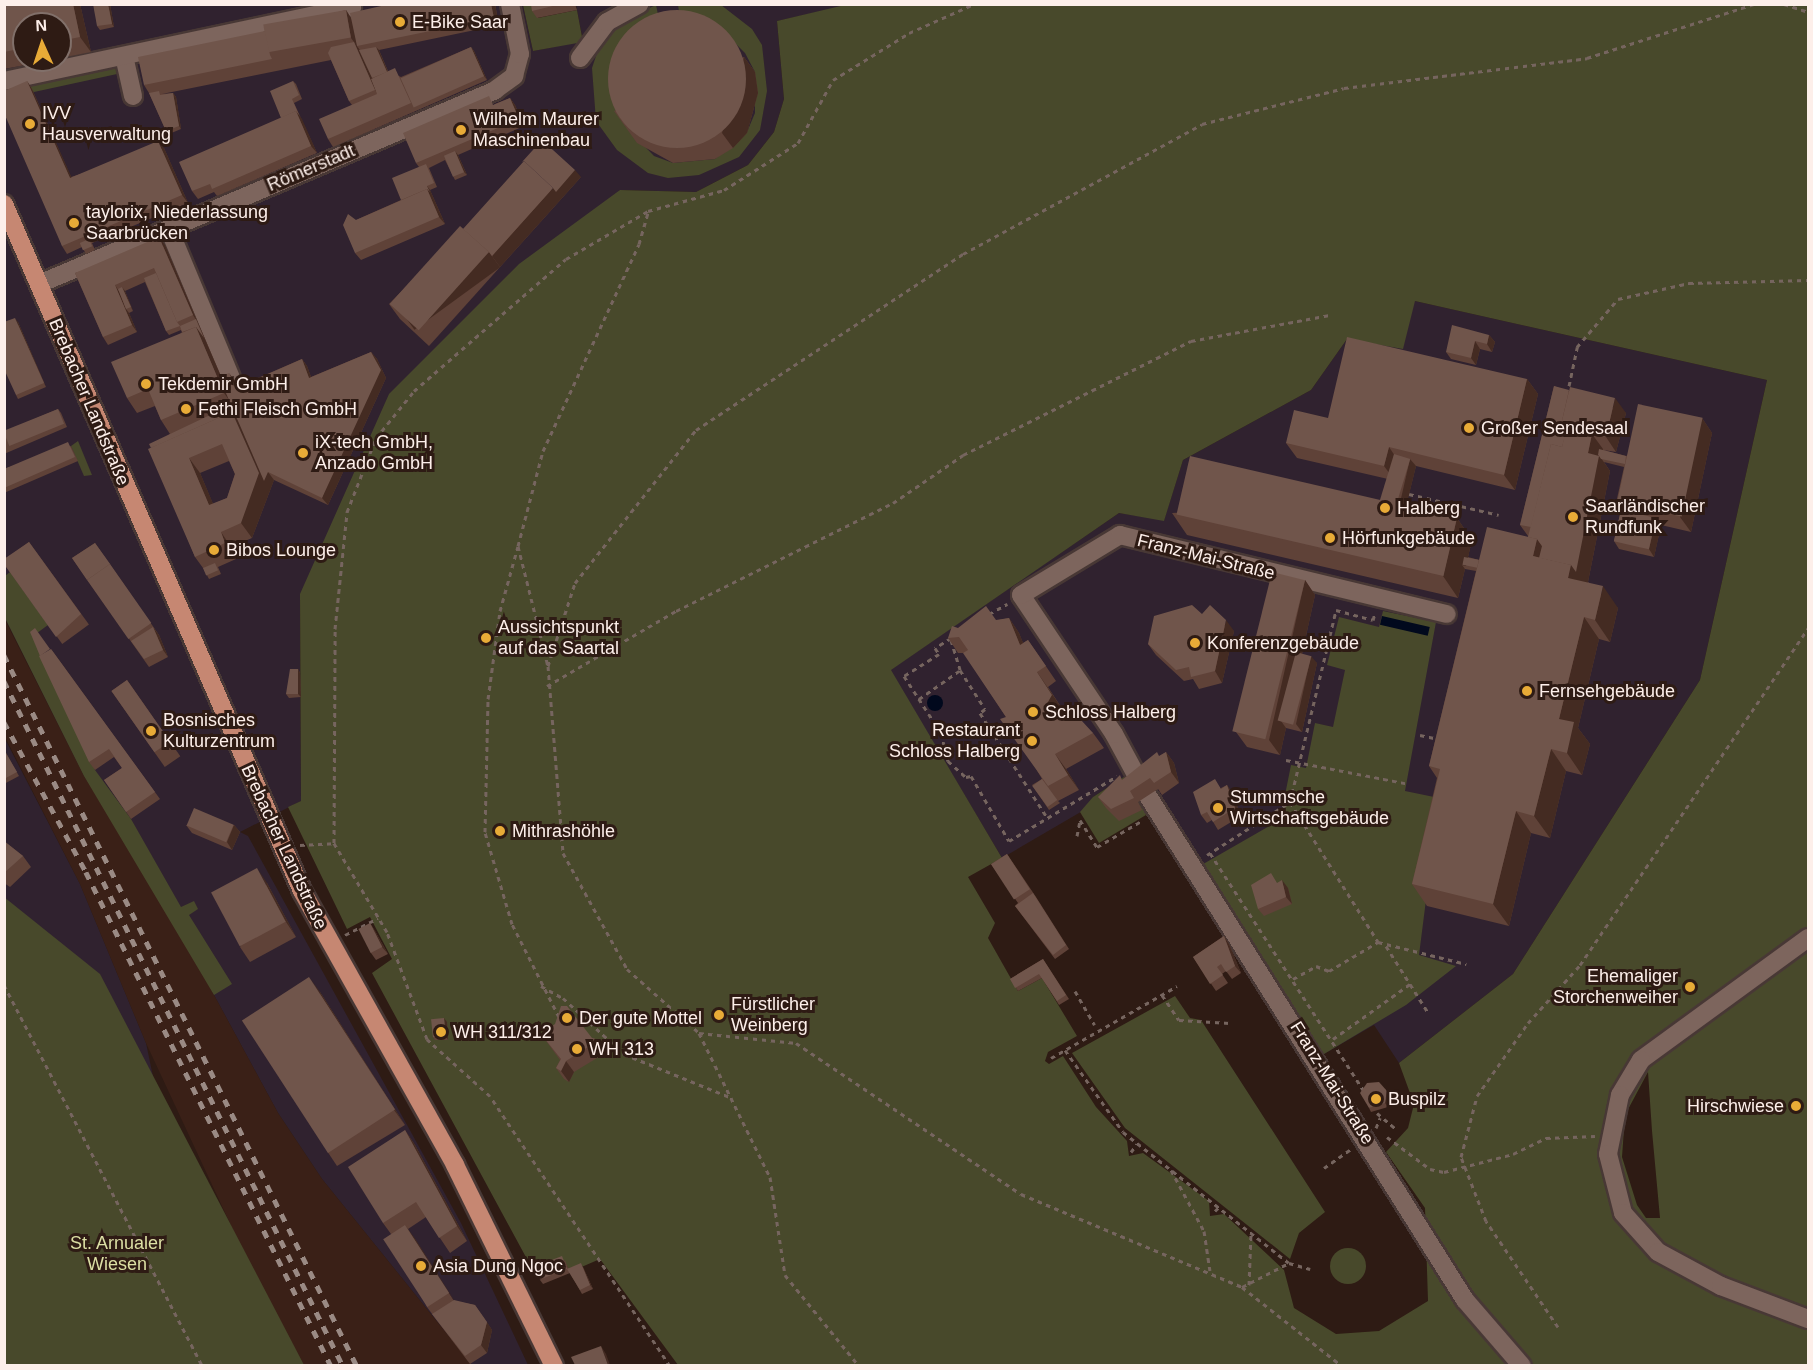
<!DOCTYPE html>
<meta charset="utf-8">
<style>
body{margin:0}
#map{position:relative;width:1813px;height:1370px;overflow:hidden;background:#2e1b14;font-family:Arial,sans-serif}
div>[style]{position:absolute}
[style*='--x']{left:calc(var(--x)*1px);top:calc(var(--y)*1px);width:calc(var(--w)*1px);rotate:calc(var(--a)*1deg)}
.commercial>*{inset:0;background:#30222f}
.built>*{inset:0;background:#3a2017}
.green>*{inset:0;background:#48492b}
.round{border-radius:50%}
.water>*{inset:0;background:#01091d;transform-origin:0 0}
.path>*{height:3px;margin-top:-1.5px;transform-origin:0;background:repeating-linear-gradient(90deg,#76655f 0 4.5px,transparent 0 9px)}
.roads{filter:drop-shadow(2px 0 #483835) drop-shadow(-2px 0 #483835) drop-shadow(0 2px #483835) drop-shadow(0 -2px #483835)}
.minor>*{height:18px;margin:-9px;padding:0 9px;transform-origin:9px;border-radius:9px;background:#7d655d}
.major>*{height:18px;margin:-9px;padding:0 9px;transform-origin:9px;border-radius:9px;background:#c68772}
.rail>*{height:4.5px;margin-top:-2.25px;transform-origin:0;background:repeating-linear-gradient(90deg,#9a8a84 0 8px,transparent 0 16px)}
.wall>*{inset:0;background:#5f4238;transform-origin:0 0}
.shaded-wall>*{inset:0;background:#442b22;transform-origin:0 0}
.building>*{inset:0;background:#70554b;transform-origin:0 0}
.dots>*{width:16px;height:16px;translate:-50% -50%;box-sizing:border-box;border:3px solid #2e1b14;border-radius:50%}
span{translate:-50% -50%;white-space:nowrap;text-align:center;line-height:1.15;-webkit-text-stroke:6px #2e1b14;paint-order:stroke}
.poi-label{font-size:18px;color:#fdefea}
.left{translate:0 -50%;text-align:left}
.right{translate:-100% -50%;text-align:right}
.street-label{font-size:18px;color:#fdefea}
.park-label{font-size:18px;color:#dcdfa4}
.frame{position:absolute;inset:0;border:6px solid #fdefea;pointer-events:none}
.north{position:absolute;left:12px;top:12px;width:60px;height:60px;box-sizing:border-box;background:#2e1b14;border:2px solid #81706a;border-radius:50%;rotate:357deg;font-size:16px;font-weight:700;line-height:24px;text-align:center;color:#fdefea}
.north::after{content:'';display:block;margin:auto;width:21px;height:27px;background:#e8ab37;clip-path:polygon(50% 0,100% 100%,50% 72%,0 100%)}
</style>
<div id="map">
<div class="commercial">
<div style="clip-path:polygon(evenodd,5px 5px,523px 5px,533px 51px,583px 41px,576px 5px,849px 5px,777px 21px,784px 99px,774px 132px,748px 165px,696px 192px,620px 190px,300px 594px,301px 801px,240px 832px,248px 836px,461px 1223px,528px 1365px,472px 1365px,322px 1179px,278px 1113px,169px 912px,84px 776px,5px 618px,5px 5px,24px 24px,60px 24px,60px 60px,24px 60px,24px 24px)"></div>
<div style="clip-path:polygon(1415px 301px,1767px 380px,1700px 680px,1513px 974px,1399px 1063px,1374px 1025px,1324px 1054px,1131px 773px,1093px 797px,1091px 806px,1002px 858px,890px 670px,1119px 513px,1164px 520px,1183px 460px,1311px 390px,1347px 339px)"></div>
<div style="clip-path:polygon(4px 737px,80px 884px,146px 1043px,154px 1081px,5px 903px)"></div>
</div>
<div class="built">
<div style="clip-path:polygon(4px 618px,84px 776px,169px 912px,278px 1113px,322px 1179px,472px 1365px,296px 1365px,146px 1043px,80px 884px,5px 737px)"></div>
</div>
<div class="green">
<div style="clip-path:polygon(evenodd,849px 4px,1808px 5px,1808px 1365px,678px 1365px,600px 1259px,570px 1272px,564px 1260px,534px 1272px,372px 973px,392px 959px,370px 917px,347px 929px,288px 807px,301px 801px,300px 594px,389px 394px,519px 264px,620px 190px,696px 192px,748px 165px,774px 132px,784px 99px,777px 21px,849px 4px,1415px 301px,1767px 380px,1700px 680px,1513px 974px,1399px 1063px,1414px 1104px,1408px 1128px,1386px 1152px,1425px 1208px,1428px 1301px,1379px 1331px,1336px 1334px,1294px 1308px,1284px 1270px,1224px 1214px,1210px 1216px,1209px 1201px,1143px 1153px,1129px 1156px,1127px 1141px,1096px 1107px,1063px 1056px,1049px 1064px,1045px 1061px,1048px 1052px,1077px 1036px,1042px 978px,1018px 991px,988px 938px,995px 923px,968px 877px,1002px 858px,891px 670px,1119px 513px,1164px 521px,1183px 460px,1311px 390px,1347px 339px,1403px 349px,1415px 301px,849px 4px,1648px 1072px,1652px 1131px,1660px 1218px,1646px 1218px,1637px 1205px,1622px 1157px,1625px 1115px,1648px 1072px)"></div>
<div style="clip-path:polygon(523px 5px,534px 5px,538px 18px,577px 10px,583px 42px,533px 51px)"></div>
<div style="clip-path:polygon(656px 5px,661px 29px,625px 126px,654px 156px,673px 163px,715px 159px,747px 132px,755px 113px,755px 72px,745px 53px,730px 38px,681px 24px,678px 5px,721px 5px,752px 29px,762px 45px,767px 91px,760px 130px,739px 157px,699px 175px,668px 178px,648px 173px,617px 150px,596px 121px,592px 68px,598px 50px,619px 22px)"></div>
<div style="clip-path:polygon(115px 65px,117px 74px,34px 92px,16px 86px)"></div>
<div style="clip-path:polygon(78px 441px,92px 475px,84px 476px,71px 446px)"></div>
<div style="clip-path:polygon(10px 572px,48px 625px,33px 636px,95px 770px,131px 819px,181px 907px,194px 901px,198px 909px,189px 915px,232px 984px,214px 995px,84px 776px,5px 618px,5px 576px)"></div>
<div style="clip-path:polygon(1383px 611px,1436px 622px,1405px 791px,1439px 798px,1419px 955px,1456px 966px,1406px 1005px,1324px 1054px,1198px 867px,1280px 820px,1291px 765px,1306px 768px,1315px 723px,1333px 727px,1345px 670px,1327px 665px,1339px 617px,1379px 627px)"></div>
<div style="clip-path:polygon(1130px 773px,1146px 815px,1099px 843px,1080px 812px,1093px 797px)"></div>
<div style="clip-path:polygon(4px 897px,100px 974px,304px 1365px,5px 1365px)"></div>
<div style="clip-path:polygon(1175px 996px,1190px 1018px,1201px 1020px,1325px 1212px,1299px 1233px,1290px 1259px,1125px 1128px,1072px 1053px)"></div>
<div class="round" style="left:1330px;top:1248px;width:36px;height:36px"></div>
</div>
<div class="water">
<div style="left:1382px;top:616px;width:49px;height:9px;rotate:13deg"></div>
<div class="round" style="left:927px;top:695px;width:16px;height:16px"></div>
</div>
<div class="path">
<div style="--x:1784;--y:4;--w:25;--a:18"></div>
<div style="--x:1569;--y:386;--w:40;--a:-78"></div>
<div style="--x:1577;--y:347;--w:63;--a:-49.5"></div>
<div style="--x:1618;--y:299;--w:73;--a:-12.7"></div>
<div style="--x:1689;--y:283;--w:119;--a:-1.4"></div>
<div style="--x:1409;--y:494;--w:92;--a:13.1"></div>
<div style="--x:518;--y:546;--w:98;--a:-75.3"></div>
<div style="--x:543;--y:451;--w:228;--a:-65.1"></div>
<div style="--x:639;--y:244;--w:33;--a:-74"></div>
<div style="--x:989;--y:614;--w:21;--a:-29"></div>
<div style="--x:951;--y:638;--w:19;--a:148"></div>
<div style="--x:935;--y:648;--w:7;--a:56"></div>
<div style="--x:939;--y:654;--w:41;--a:147.8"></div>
<div style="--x:904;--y:676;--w:68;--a:57"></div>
<div style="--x:941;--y:733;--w:29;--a:76"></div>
<div style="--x:948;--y:761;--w:24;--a:42"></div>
<div style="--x:966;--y:777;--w:5;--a:-11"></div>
<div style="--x:971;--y:776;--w:75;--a:59.7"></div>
<div style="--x:1009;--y:841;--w:126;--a:-31"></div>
<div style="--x:951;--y:640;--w:31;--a:73"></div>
<div style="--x:960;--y:670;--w:46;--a:57.3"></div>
<div style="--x:985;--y:709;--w:6;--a:141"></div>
<div style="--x:980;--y:713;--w:126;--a:57.3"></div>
<div style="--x:548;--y:666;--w:87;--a:-72"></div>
<div style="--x:575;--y:583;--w:195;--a:-51.7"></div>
<div style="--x:696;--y:430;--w:320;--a:-33.4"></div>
<div style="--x:963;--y:254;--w:272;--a:-28.5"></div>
<div style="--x:1202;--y:124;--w:146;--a:-14.2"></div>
<div style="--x:1344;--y:88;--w:245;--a:-7"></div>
<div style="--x:1587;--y:58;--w:176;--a:-17.9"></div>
<div style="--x:547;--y:686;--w:149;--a:-30.2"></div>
<div style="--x:676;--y:611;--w:242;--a:-26.5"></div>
<div style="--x:893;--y:503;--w:85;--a:-34.4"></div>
<div style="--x:963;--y:455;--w:255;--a:-26.6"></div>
<div style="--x:1191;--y:341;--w:141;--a:-10.6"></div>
<div style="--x:919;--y:699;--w:49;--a:-35"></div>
<div style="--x:1420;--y:735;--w:19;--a:12"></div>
<div style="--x:1286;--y:760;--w:125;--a:11"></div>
<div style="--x:1290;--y:802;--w:165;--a:57.8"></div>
<div style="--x:1378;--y:942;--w:91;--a:14"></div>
<div style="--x:1080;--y:820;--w:32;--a:58"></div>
<div style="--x:1097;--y:847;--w:53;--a:-30.4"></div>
<div style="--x:1077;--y:836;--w:16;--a:-79"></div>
<div style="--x:300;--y:845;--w:34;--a:-3"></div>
<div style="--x:1210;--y:853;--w:283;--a:57.1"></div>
<div style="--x:1207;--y:855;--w:98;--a:-32.6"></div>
<div style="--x:1290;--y:802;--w:197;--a:-76.5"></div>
<div style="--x:1336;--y:610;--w:38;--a:15"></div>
<div style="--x:1373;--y:620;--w:7;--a:-74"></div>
<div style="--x:345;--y:935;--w:37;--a:-27"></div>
<div style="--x:1386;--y:946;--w:80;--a:57.7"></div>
<div style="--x:1293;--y:979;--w:26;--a:-29"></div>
<div style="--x:1316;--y:966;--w:14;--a:21"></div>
<div style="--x:1329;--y:971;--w:57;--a:-30.6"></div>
<div style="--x:4;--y:985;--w:429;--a:62.5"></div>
<div style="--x:541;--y:986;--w:25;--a:29"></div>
<div style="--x:563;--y:998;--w:83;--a:42.6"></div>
<div style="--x:624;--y:1054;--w:117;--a:22.2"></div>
<div style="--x:1075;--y:991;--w:39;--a:60"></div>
<div style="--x:1162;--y:995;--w:30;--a:56"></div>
<div style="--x:1179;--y:1020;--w:51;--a:3.4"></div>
<div style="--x:559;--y:1017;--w:104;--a:-116.8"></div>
<div style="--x:512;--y:924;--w:96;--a:-106.4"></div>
<div style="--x:485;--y:832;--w:133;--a:-88.7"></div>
<div style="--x:488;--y:699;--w:89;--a:-82.2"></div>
<div style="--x:500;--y:611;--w:67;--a:-74.5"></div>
<div style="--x:518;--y:546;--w:124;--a:76"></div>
<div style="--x:548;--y:666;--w:188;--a:85.4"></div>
<div style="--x:563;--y:853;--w:132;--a:61.1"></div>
<div style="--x:627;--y:969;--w:96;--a:41.6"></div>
<div style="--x:699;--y:1033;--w:161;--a:63.8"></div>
<div style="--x:770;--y:1177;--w:99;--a:81.3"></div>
<div style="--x:785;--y:1275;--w:117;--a:50.9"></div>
<div style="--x:699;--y:1033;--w:98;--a:5.9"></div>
<div style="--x:796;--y:1043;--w:271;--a:33.9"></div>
<div style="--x:1021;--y:1194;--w:240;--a:22.8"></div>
<div style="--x:1242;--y:1287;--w:127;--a:38.3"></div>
<div style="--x:1333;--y:1039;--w:95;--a:-35.5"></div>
<div style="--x:1065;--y:1050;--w:100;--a:54.7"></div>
<div style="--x:1123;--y:1132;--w:211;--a:38.3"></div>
<div style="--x:1051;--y:1058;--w:145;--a:-29.7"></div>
<div style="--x:1377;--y:1113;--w:23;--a:40"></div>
<div style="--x:1376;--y:1128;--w:11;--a:-68"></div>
<div style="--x:1387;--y:1137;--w:54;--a:36.7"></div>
<div style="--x:1430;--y:1169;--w:14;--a:12"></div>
<div style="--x:1444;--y:1172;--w:71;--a:-14.6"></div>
<div style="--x:1513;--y:1154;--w:37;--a:-26"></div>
<div style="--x:1546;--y:1138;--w:49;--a:-2.3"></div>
<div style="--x:1131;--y:1152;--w:10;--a:-53"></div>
<div style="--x:1324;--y:1168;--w:33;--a:-35"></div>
<div style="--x:1171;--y:1170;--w:69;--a:61.6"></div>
<div style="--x:1204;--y:1231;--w:40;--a:81.5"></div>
<div style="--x:1215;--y:1211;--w:7;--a:-45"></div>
<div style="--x:1249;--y:1285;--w:51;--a:-87.8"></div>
<div style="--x:1242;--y:1287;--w:53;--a:-27.1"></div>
<div style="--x:1289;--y:1263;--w:22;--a:16"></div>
<div style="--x:1558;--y:1327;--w:128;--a:-124.2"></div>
<div style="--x:1486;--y:1221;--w:69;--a:-111.3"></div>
<div style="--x:1461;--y:1157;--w:63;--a:-75.3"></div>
<div style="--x:1477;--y:1096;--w:89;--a:-55.1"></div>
<div style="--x:1528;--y:1023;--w:78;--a:-48.1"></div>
<div style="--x:1580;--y:965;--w:407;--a:-55.9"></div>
<div style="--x:670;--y:1366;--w:324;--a:-123.7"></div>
<div style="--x:490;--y:1096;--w:85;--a:-137.9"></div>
<div style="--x:427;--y:1039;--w:114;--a:-110.5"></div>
<div style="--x:387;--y:932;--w:104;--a:-120.8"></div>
<div style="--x:334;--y:843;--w:214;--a:-89.7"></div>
<div style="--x:335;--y:629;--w:118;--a:-84.1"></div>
<div style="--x:347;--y:512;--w:79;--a:-68.6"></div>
<div style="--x:376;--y:438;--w:60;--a:-51"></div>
<div style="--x:414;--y:391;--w:201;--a:-41"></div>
<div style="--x:566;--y:259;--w:95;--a:-30.3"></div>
<div style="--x:648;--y:211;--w:79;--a:-15.4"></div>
<div style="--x:724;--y:190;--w:88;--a:-32.4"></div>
<div style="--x:798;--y:143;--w:72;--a:-60.9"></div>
<div style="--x:833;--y:80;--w:89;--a:-31.7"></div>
<div style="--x:909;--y:33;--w:71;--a:-24"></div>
</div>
<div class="roads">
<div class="minor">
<div style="--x:124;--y:56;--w:41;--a:77.3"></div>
<div style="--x:580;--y:58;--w:45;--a:-53.1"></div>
<div style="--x:607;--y:22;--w:37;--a:-29"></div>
<div style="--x:4;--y:81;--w:356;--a:-12"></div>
<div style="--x:169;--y:229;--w:161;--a:67.4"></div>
<div style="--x:39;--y:284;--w:496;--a:-23"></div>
<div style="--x:495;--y:90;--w:24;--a:-36"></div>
<div style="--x:514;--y:76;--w:23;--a:-75"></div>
<div style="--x:520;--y:54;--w:51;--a:-101.3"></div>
<div style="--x:1141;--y:784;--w:57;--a:-118.4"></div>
<div style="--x:1114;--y:734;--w:167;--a:-123.8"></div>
<div style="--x:1021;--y:595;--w:116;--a:-31.2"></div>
<div style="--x:1120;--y:535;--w:336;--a:13.6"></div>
<div style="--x:1148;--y:796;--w:595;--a:57.83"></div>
<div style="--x:1465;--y:1300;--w:87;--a:49.2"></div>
<div style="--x:1808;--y:938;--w:207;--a:143.9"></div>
<div style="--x:1641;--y:1060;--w:41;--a:121"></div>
<div style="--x:1620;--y:1095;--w:60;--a:101.5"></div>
<div style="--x:1608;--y:1154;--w:61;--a:75.7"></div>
<div style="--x:1623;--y:1213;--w:52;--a:48.1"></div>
<div style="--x:1658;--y:1252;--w:72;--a:28.4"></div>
<div style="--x:1721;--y:1286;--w:93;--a:20.8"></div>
</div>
<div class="major">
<div style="--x:4;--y:204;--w:749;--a:66.55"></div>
<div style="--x:302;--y:891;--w:314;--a:60.8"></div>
<div style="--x:455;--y:1165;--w:224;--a:63.8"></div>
</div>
</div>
<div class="rail">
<div style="--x:4;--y:655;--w:794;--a:63.6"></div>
<div style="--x:4;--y:681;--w:764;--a:63.67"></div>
<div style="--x:4;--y:722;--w:171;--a:61.3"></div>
<div style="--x:86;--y:872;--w:551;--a:63.62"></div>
</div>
<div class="wall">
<div style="clip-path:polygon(4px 4px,80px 4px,91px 52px,60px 58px,60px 24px,24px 24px,24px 60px,52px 60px,4px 69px)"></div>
<div style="clip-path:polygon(110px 4px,114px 27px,100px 30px,97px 26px)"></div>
<div style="clip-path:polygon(495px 4px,499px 25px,379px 50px,388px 71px,401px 77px,471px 47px,474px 51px,487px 80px,333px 147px,328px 139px,352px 105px,349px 101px,331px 60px,162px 94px,173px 93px,176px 97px,181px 129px,169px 134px,166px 131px,149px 93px,144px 85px,265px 31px,346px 10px,351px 18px)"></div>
<div style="clip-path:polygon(531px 4px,575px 4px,577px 10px,537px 18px,532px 11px)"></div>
<div style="clip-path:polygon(744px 57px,755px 72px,758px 93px,747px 133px,733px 148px,715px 159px,673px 163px,637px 143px,614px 111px)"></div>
<div style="clip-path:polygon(27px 81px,32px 89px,71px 177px,164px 148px,188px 203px,92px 243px,95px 250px,86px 254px,82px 247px,67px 254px,62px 246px)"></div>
<div style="clip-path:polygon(293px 81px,296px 84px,302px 99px,294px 103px,317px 153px,217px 196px,214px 192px,198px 199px,192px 191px,281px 118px)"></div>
<div style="clip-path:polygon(510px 98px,515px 105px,524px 126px,458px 155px,467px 175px,455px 180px,445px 160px,429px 168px,437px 187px,430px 190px,445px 224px,361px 260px,355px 253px,356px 220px,401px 200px,419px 167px,416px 163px,495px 104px)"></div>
<div style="clip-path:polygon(581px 177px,429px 346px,400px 319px,389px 304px,463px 229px)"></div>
<div style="clip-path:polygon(evenodd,165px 245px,221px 376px,235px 381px,237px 387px,302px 359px,307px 366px,311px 377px,371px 352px,377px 359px,386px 378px,328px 505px,274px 480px,252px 538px,231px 547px,236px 559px,218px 567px,221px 574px,209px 579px,203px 568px,195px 557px,151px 448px,170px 434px,161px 420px,155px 406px,137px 413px,127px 398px,182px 332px,181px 330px,169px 335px,166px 331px,145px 282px,125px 291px,133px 311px,129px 313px,137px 332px,108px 345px,103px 337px,75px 273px,165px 245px,229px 461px,235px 474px,227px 498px,213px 504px,200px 473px,229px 461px)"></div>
<div style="clip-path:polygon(18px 322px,46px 387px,18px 399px,16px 395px)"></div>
<div style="clip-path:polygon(1489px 335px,1495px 342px,1492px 352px,1480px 349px,1476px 365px,1451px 359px,1446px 352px)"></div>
<div style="clip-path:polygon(1527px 379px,1538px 394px,1515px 490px,1416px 466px,1406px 506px,1457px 518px,1472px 540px,1468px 557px,1479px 560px,1528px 537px,1528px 536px,1520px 525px,1554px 386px,1626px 413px,1616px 452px,1603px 450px,1626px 456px,1702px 418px,1712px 433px,1691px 532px,1661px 525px,1654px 557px,1619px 549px,1614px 541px,1621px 510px,1616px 503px,1624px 467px,1604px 462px,1610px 471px,1588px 582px,1618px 608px,1610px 642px,1599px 639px,1578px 728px,1590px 744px,1582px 775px,1566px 771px,1550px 838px,1531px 833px,1509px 926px,1427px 906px,1412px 884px,1437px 778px,1429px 766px,1476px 571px,1465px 569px,1458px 598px,1187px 535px,1172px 513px,1383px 501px,1388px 479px,1297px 458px,1286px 443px,1328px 418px)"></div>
<div style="clip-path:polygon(58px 409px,61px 413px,67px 427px,4px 454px,4px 432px)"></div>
<div style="clip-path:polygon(71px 446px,78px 461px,4px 493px,4px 469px)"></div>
<div style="left:29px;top:542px;width:102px;height:33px;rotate:54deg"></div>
<div style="clip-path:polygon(95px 543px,159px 635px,168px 657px,149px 667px,72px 558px)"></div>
<div style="clip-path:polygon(1305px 580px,1315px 595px,1302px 654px,1317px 663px,1302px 732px,1286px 728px,1280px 755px,1247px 747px,1236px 732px)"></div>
<div style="clip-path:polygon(1202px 614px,1234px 631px,1222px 683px,1199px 689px,1193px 679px,1184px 681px,1156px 655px,1148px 644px)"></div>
<div style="clip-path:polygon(1009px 618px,1019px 633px,1023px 643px,1028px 640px,1056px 681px,1048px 687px,1063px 710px,1060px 715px,1093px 733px,1104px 748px,1066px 769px,1079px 790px,1058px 801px,1060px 803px,1049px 810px,1032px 785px,1042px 779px,1006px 717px,964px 653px,958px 653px,948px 638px,958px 628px)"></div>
<div style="clip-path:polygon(51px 649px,160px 799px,131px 819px,104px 780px,122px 768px,114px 757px,95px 770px,89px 762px)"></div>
<div style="clip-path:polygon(298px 669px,300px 673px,301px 697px,289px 698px,286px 694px)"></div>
<div style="left:127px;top:680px;width:93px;height:19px;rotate:55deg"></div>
<div style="clip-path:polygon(4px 749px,19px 776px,4px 784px)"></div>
<div style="clip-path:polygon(1166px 752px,1174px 763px,1179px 783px,1162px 795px,1158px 789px,1138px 802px,1142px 810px,1119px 821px,1106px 808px,1098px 797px,1123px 779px)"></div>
<div style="clip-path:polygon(1227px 785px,1232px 793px,1241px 816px,1218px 830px,1212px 820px,1207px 823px,1201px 815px,1221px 788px)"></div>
<div style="clip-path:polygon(186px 825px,234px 825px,240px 832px,232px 850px,192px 833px)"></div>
<div style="clip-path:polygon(4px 841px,23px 856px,31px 867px,10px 887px,4px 883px)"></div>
<div style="clip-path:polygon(1007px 854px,1036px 897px,1069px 949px,1055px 959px,1015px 906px,1018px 903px,991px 864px)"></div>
<div style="clip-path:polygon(267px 883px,296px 937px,250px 962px,240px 947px)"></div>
<div style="clip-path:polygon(1278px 883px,1288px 888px,1292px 904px,1264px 916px,1258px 909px)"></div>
<div style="clip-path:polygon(370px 923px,375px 931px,388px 954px,376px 960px,371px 953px)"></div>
<div style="clip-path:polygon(1224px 936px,1229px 944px,1241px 973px,1232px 979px,1226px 971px,1222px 974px,1228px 983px,1216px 991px,1193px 957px)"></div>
<div style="clip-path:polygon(1043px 959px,1069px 999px,1059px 1005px,1042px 978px,1018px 991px,1010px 979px)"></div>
<div style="clip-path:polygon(320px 992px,405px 1125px,337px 1166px,327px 1151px)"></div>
<div style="clip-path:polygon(447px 1022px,448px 1040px,435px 1040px,433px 1037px)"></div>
<div style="clip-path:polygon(541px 1034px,592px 1038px,599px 1040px,607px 1052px,574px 1072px,569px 1082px,564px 1079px,556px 1068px,560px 1060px)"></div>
<div style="clip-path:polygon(1390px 1095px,1388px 1107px,1371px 1112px,1369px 1108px)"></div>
<div style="clip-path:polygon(405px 1130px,415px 1145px,467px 1241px,450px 1253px,426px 1217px,408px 1229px,454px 1301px,475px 1305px,492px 1330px,487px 1353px,470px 1364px,438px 1322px,427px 1307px,391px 1234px,383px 1223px)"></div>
<div style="clip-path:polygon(565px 1260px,568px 1268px,583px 1267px,593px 1289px,582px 1294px,570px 1273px,543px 1284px,540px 1280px)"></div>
</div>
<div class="shaded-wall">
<div style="clip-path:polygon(73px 4px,80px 4px,91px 52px,80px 37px)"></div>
<div style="clip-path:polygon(108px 4px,110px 4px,114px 27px,112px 24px)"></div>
<div style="clip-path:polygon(491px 4px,495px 4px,499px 25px,494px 18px)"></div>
<div style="clip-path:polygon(346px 10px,356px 26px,357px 46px,362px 53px,383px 101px,375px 90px,354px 42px,351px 38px)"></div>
<div style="clip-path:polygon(376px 47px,379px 50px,391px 79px,389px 76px)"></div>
<div style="clip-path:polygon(471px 47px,474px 51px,487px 80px,484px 76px)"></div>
<div style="clip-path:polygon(744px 57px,755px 72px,758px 93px,747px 133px,733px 148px,722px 133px)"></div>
<div style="clip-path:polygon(27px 81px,32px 89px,75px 185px,70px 178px)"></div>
<div style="clip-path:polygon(173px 93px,176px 97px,181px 129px,179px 126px)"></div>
<div style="clip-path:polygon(510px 98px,515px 105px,524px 126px,519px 119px)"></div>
<div style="clip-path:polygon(296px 111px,302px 119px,317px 153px,311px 146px)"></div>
<div style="clip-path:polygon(158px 141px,164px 148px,188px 203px,182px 195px)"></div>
<div style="clip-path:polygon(455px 151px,458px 155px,467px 175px,464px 172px)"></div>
<div style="clip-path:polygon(575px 170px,581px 177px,500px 267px,492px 256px,553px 188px)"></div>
<div style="clip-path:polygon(427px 186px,430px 190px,445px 224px,439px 217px,427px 189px)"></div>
<div style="clip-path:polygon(159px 237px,165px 245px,198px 323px,193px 315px)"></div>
<div style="left:489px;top:252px;width:19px;height:106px;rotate:54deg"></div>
<div style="clip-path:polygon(115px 285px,120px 293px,126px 309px,129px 313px,137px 332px,132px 325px)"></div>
<div style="clip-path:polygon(122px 287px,125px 291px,133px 311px,131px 307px)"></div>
<div style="clip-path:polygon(15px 318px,18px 322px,46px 387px,44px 383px)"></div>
<div style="clip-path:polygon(196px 319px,198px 323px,239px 418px,232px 404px,224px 393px,196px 327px)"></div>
<div style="clip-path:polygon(1489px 335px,1495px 342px,1492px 352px,1487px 344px)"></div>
<div style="clip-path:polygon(1475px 341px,1480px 349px,1476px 365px,1471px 358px)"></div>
<div style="clip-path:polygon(371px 352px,377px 359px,386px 378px,328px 505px,322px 498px)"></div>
<div style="clip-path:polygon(302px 359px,307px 366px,314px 385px,309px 378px)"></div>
<div style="clip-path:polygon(229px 373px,235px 381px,241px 395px,236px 388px)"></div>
<div style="clip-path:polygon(1527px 379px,1538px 394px,1515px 490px,1504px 475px)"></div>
<div style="clip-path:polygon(1615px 398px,1626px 413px,1616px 452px,1606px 437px)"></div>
<div style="clip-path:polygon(232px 412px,243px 427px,268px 472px,274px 480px,252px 538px,241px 523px)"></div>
<div style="clip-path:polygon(1702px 418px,1712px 433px,1691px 532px,1680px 517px)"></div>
<div style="clip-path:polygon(1592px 434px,1603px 449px,1601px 458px,1610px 471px,1587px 587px,1568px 578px,1588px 453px)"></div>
<div style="clip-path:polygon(1389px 447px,1399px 462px,1395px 481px,1384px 466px)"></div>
<div style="clip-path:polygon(189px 458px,200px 473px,220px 520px,209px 505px)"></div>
<div style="clip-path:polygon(1410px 459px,1416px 466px,1402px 523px,1397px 516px)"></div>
<div style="clip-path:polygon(1457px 518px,1472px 540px,1466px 566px,1462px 565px,1465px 569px,1458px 598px,1443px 576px)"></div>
<div style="clip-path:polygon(1656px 518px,1661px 526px,1654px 557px,1649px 549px)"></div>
<div style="clip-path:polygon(221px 532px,231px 547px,236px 559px,225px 543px)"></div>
<div style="clip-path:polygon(1537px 539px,1553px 562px,1533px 556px)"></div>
<div style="clip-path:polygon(1305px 580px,1315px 595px,1287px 722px,1281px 721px,1286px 728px,1280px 755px,1269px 740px)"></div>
<div style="clip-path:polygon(1603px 586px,1618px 608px,1610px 642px,1595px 620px)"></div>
<div style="clip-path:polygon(1584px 617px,1599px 639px,1578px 728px,1590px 744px,1582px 775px,1567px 753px,1559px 719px)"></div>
<div style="clip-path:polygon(1009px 618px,1019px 633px,1030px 660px,1020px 645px)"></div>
<div style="clip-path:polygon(1226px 620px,1234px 631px,1222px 683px,1215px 671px)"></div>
<div style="clip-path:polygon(153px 627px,159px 635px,168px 657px,163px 650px)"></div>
<div style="clip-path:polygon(1311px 656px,1317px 663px,1302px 732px,1296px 724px)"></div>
<div style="clip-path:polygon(298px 669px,300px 673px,301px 697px,298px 694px)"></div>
<div style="clip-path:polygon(1037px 672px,1063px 710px,1054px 724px,1044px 709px)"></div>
<div style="clip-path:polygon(1551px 749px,1566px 771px,1550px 838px,1534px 816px)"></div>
<div style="clip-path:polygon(1166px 752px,1174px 763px,1179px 783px,1171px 772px)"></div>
<div style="clip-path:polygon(1055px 754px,1066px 769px,1079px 790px,1068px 775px)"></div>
<div style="clip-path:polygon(1227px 785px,1232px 793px,1241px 816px,1235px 808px)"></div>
<div style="clip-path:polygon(1516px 811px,1531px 833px,1509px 926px,1493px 904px)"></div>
<div style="clip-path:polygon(234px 825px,240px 832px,232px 850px,227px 842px)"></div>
<div style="clip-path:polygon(257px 868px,267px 883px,296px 937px,286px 922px)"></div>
<div style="clip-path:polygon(1282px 880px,1288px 888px,1292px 904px,1286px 897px)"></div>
<div style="clip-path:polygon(370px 923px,375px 931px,388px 954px,382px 947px)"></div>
<div style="clip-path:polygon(1224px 936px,1229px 944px,1241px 973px,1235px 966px)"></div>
<div style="clip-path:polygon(309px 977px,320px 992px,405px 1125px,394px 1110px)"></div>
<div style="clip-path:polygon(444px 1018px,447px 1022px,448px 1040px,446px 1036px)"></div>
<div style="clip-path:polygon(566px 1061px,574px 1072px,569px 1082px,561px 1071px)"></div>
<div style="clip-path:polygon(1387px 1091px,1390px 1095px,1388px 1107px,1385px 1103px)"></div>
<div style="clip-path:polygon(405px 1130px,415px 1145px,467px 1241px,457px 1226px)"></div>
<div style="clip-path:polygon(405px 1225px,416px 1240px,459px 1308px,449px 1293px)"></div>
<div style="clip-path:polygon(581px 1263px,583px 1267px,593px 1289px,590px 1285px)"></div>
<div style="clip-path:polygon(487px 1322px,492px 1330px,487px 1353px,481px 1345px)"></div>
<div style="clip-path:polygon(601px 1346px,606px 1354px,610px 1365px,608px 1365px)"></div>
</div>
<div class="building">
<div style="clip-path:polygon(4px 4px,73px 4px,80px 37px,60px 41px,60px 24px,24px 24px,24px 48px,4px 52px)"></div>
<div style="clip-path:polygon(93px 4px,108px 4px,112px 24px,97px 26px)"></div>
<div style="clip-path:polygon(390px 4px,491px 4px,494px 18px,357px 46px,350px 13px)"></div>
<div style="clip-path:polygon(531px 4px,561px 4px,532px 11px)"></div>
<div style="left:346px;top:10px;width:28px;height:84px;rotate:80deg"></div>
<div class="round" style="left:608px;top:10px;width:138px;height:138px"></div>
<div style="clip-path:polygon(265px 31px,270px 55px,272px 59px,144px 85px,138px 57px)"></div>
<div style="clip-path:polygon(354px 42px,375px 90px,349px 101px,328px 53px,331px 47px)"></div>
<div style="clip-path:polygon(376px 47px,387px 72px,372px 78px,359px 50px)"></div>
<div style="left:471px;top:47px;width:32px;height:77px;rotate:66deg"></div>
<div style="clip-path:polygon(395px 68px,411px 103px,328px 139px,319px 119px,377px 94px,371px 79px)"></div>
<div style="clip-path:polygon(27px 81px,70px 178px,158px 141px,182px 195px,62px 246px,4px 113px,4px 91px)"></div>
<div style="clip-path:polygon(293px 81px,299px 95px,292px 99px,299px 115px,296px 111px,281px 118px,270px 91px)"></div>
<div style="clip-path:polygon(159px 91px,160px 95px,173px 93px,179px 126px,166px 131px,149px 93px)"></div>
<div style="clip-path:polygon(489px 96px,493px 105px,510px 98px,519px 119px,416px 163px,403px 133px)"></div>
<div style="clip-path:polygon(296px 111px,311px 146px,212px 189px,210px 184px,192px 191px,179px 162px)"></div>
<div style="clip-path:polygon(542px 140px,575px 170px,556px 192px,553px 188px,524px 161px,522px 162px)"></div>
<div style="left:455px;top:151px;width:23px;height:12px;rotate:67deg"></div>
<div style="clip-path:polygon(524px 161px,553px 188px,492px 256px,489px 252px,463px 229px)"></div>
<div style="clip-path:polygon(426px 164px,434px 183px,427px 186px,430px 192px,427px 189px,401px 200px,392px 178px)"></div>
<div style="clip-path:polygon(427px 189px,439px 217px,355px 253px,343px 225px,348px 214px,356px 220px)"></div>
<div style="left:460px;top:226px;width:39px;height:105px;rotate:42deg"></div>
<div style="clip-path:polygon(159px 237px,193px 315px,177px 322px,154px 268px,115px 285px,132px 325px,103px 337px,75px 273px)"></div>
<div style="left:89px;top:239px;width:8px;height:10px;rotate:67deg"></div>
<div style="clip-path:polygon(156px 273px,177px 322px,180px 326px,196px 319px,204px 338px,196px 327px,182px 332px,180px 326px,166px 331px,144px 278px)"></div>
<div style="clip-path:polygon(122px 287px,131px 307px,126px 309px,118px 289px)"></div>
<div style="clip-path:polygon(15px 318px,44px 383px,16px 395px,4px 369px,4px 322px)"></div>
<div style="clip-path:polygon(1452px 325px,1489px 335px,1487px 344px,1475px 341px,1471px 358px,1446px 352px)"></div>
<div style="clip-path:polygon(196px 327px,224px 393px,161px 420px,148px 389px,127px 398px,111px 362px)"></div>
<div style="clip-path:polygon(1347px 337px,1527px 379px,1504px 475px,1389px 447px,1384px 466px,1286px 443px,1294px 410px,1328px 418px)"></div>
<div style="clip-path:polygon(371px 352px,381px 370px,322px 498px,268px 472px,264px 481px,219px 377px,229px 373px,236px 388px,302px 359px,309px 378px)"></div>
<div style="clip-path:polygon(1554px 386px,1569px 390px,1561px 425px,1564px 428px,1567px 429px,1562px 447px,1551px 444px,1531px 527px,1520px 525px)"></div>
<div style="clip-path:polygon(1570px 387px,1615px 398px,1606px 437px,1592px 434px,1588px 453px,1599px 456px,1576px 572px,1571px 565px,1539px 558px,1542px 546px,1537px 539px,1528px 537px,1551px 444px,1562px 447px,1567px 426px,1561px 425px)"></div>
<div style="left:1638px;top:404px;width:66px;height:101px;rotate:12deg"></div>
<div style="clip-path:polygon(231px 405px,236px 415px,232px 412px,151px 448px,149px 444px)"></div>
<div style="left:58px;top:409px;width:16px;height:59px;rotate:68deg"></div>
<div style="clip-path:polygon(evenodd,232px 412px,259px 473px,241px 523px,221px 532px,225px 543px,195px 557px,148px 449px,232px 412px,222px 444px,235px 474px,227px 498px,209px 505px,189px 458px,222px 444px)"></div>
<div style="clip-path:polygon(68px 442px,75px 457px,4px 488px,4px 469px)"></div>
<div style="clip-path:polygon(1599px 449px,1626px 456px,1625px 464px,1601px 459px,1599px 456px,1598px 455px)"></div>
<div style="left:1394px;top:454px;width:17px;height:48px;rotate:17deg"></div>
<div style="left:1190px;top:456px;width:274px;height:60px;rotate:13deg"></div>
<div style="left:1621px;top:510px;width:36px;height:32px;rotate:13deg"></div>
<div style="clip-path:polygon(1487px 527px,1537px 539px,1533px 556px,1571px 565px,1568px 578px,1603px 586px,1595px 620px,1584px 617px,1559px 719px,1574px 722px,1567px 753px,1551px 749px,1534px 816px,1516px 811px,1493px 904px,1412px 884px,1440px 769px,1429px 766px)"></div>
<div style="clip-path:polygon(29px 542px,81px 614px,56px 637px,4px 564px,4px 559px)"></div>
<div style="clip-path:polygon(95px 543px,113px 568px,110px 564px,87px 580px,89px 583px,72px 558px)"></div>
<div style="left:1464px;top:557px;width:15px;height:8px;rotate:11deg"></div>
<div style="left:215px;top:563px;width:8px;height:13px;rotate:67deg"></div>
<div style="left:110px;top:564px;width:72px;height:28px;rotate:55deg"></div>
<div style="left:1272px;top:572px;width:34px;height:164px;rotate:14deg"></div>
<div style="clip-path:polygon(1192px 605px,1202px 614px,1210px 605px,1226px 620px,1215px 671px,1191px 677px,1189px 667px,1176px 670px,1148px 644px,1154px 616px)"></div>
<div style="clip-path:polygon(986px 606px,996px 620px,1009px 618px,1020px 645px,1028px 640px,1046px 666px,1037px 672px,1052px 695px,1044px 709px,1052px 720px,1070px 708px,1093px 733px,1055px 754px,1068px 775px,1048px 786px,1000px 719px,1006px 717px,963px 653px,968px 650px,959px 637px,948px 638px,952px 626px,958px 628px)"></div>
<div style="clip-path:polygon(153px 627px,163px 650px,144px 659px,131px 641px)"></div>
<div style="clip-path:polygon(35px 628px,50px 649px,40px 656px,30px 632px)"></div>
<div style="clip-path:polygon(51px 649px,155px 792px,126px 812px,104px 780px,122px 768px,109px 749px,89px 762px,39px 656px)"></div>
<div style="left:1296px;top:652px;width:16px;height:71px;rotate:15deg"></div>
<div style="clip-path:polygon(290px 669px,298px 669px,298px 694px,286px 694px)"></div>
<div style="left:127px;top:680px;width:75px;height:19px;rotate:55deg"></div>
<div style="clip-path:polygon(4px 750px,17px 772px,4px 779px)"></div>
<div style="clip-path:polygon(1157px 752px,1159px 756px,1166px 752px,1171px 772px,1154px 783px,1150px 778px,1130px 791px,1134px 798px,1111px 809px,1098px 797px,1120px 775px,1122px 780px)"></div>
<div style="left:1042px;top:779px;width:26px;height:12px;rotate:54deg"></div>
<div style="clip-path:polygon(1215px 779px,1221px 789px,1227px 785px,1235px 808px,1213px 822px,1207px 812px,1201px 815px,1193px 792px)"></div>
<div style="left:194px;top:808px;width:43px;height:19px;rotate:23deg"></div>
<div style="clip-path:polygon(4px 841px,23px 856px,4px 873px)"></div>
<div style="left:1007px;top:854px;width:42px;height:19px;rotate:57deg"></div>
<div style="left:257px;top:868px;width:61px;height:52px;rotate:62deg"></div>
<div style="clip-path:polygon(1271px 873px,1277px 883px,1282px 880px,1286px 897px,1258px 909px,1251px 885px)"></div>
<div style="clip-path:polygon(1033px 893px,1066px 945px,1053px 955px,1015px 906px)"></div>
<div style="left:370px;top:923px;width:27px;height:13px;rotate:63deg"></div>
<div style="clip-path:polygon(1224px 936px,1235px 966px,1226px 972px,1221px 964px,1217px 967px,1223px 975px,1210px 984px,1193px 957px)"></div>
<div style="clip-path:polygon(1043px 959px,1066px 995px,1057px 1001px,1039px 974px,1015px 988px,1010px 979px)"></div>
<div style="left:309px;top:977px;width:158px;height:80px;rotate:57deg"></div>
<div style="clip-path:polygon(561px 1006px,567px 1006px,592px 1038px,599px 1040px,566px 1061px,561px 1071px,556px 1068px,561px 1059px,541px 1034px,555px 1024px)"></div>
<div style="left:444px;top:1018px;width:18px;height:13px;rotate:84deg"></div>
<div style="clip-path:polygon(1379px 1082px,1387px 1091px,1385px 1103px,1369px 1108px,1360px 1093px,1367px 1083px)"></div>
<div style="clip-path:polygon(405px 1130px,457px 1226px,439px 1238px,416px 1202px,383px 1223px,348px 1167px)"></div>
<div style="left:405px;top:1225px;width:81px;height:26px;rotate:57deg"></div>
<div style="left:562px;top:1256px;width:14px;height:29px;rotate:69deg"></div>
<div style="clip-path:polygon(581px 1263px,590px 1285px,580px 1290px,567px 1269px)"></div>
<div style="clip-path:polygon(454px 1300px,475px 1305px,487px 1322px,481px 1345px,465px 1356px,432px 1314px)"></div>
<div style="clip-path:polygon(601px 1346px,608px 1365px,575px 1365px,571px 1357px)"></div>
</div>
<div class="dots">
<div style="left:400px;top:22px;background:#e8ab37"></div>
<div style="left:30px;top:124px;background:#e8ab37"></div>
<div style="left:461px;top:130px;background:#e8ab37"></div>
<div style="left:74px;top:223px;background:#e8ab37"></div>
<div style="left:146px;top:384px;background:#e8ab37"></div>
<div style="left:186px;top:409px;background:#e8ab37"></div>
<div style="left:1469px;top:428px;background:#e8ab37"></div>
<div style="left:303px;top:453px;background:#e8ab37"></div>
<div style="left:1385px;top:508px;background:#e8ab37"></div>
<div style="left:1573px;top:517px;background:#e8ab37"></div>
<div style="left:1330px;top:538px;background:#e8ab37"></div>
<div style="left:214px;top:550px;background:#e8ab37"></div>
<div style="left:486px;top:638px;background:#e8ab37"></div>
<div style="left:1195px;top:643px;background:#e8ab37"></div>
<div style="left:1527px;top:691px;background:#e8ab37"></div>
<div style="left:1033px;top:712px;background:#e8ab37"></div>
<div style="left:151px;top:731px;background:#e8ab37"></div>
<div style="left:1032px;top:741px;background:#e8ab37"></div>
<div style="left:1218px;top:808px;background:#e8ab37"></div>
<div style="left:500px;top:831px;background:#e8ab37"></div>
<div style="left:1690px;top:987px;background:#e8ab37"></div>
<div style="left:719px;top:1015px;background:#e8ab37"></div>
<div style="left:567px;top:1018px;background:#e8ab37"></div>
<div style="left:441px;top:1032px;background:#e8ab37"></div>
<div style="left:577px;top:1049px;background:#e8ab37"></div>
<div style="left:1376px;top:1099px;background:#e8ab37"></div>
<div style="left:1796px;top:1106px;background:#e8ab37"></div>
<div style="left:421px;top:1266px;background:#e8ab37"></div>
</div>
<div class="poi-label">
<span class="left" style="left:412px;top:22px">E-Bike Saar</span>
<span class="left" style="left:42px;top:124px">IVV<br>Hausverwaltung</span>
<span class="left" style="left:473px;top:130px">Wilhelm Maurer<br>Maschinenbau</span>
<span class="left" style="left:86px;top:223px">taylorix, Niederlassung<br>Saarbrücken</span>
<span class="left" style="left:158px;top:384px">Tekdemir GmbH</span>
<span class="left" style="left:198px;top:409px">Fethi Fleisch GmbH</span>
<span class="left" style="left:1481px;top:428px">Großer Sendesaal</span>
<span class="left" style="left:315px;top:453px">iX-tech GmbH,<br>Anzado GmbH</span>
<span class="left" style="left:1585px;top:517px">Saarländischer<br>Rundfunk</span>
<span class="left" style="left:1397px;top:508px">Halberg</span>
<span class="left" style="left:1342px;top:538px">Hörfunkgebäude</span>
<span class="left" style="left:226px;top:550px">Bibos Lounge</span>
<span class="left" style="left:498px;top:638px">Aussichtspunkt<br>auf das Saartal</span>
<span class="left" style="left:1207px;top:643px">Konferenzgebäude</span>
<span class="left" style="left:1539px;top:691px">Fernsehgebäude</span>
<span class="left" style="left:1045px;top:712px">Schloss Halberg</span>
<span class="left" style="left:163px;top:731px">Bosnisches<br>Kulturzentrum</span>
<span class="right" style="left:1020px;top:741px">Restaurant<br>Schloss Halberg</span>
<span class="left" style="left:1230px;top:808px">Stummsche<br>Wirtschaftsgebäude</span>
<span class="left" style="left:512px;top:831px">Mithrashöhle</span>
<span class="right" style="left:1678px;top:987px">Ehemaliger<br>Storchenweiher</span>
<span class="left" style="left:731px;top:1015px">Fürstlicher<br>Weinberg</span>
<span class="left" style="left:579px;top:1018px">Der gute Mottel</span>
<span class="left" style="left:453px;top:1032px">WH 311/312</span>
<span class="left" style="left:589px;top:1049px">WH 313</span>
<span class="left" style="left:1388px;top:1099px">Buspilz</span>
<span class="right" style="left:1784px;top:1106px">Hirschwiese</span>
<span class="left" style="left:433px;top:1266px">Asia Dung Ngoc</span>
</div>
<div class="street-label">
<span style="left:311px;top:168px;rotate:-23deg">Römerstadt</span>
<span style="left:89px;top:402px;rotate:67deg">Brebacher Landstraße</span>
<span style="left:1206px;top:557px;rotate:14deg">Franz-Mai-Straße</span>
<span style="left:284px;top:847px;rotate:65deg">Brebacher Landstraße</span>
<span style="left:1332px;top:1083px;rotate:58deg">Franz-Mai-Straße</span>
</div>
<div class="park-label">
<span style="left:117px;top:1254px">St. Arnualer<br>Wiesen</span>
</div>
<div class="frame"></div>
<div class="north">N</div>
</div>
